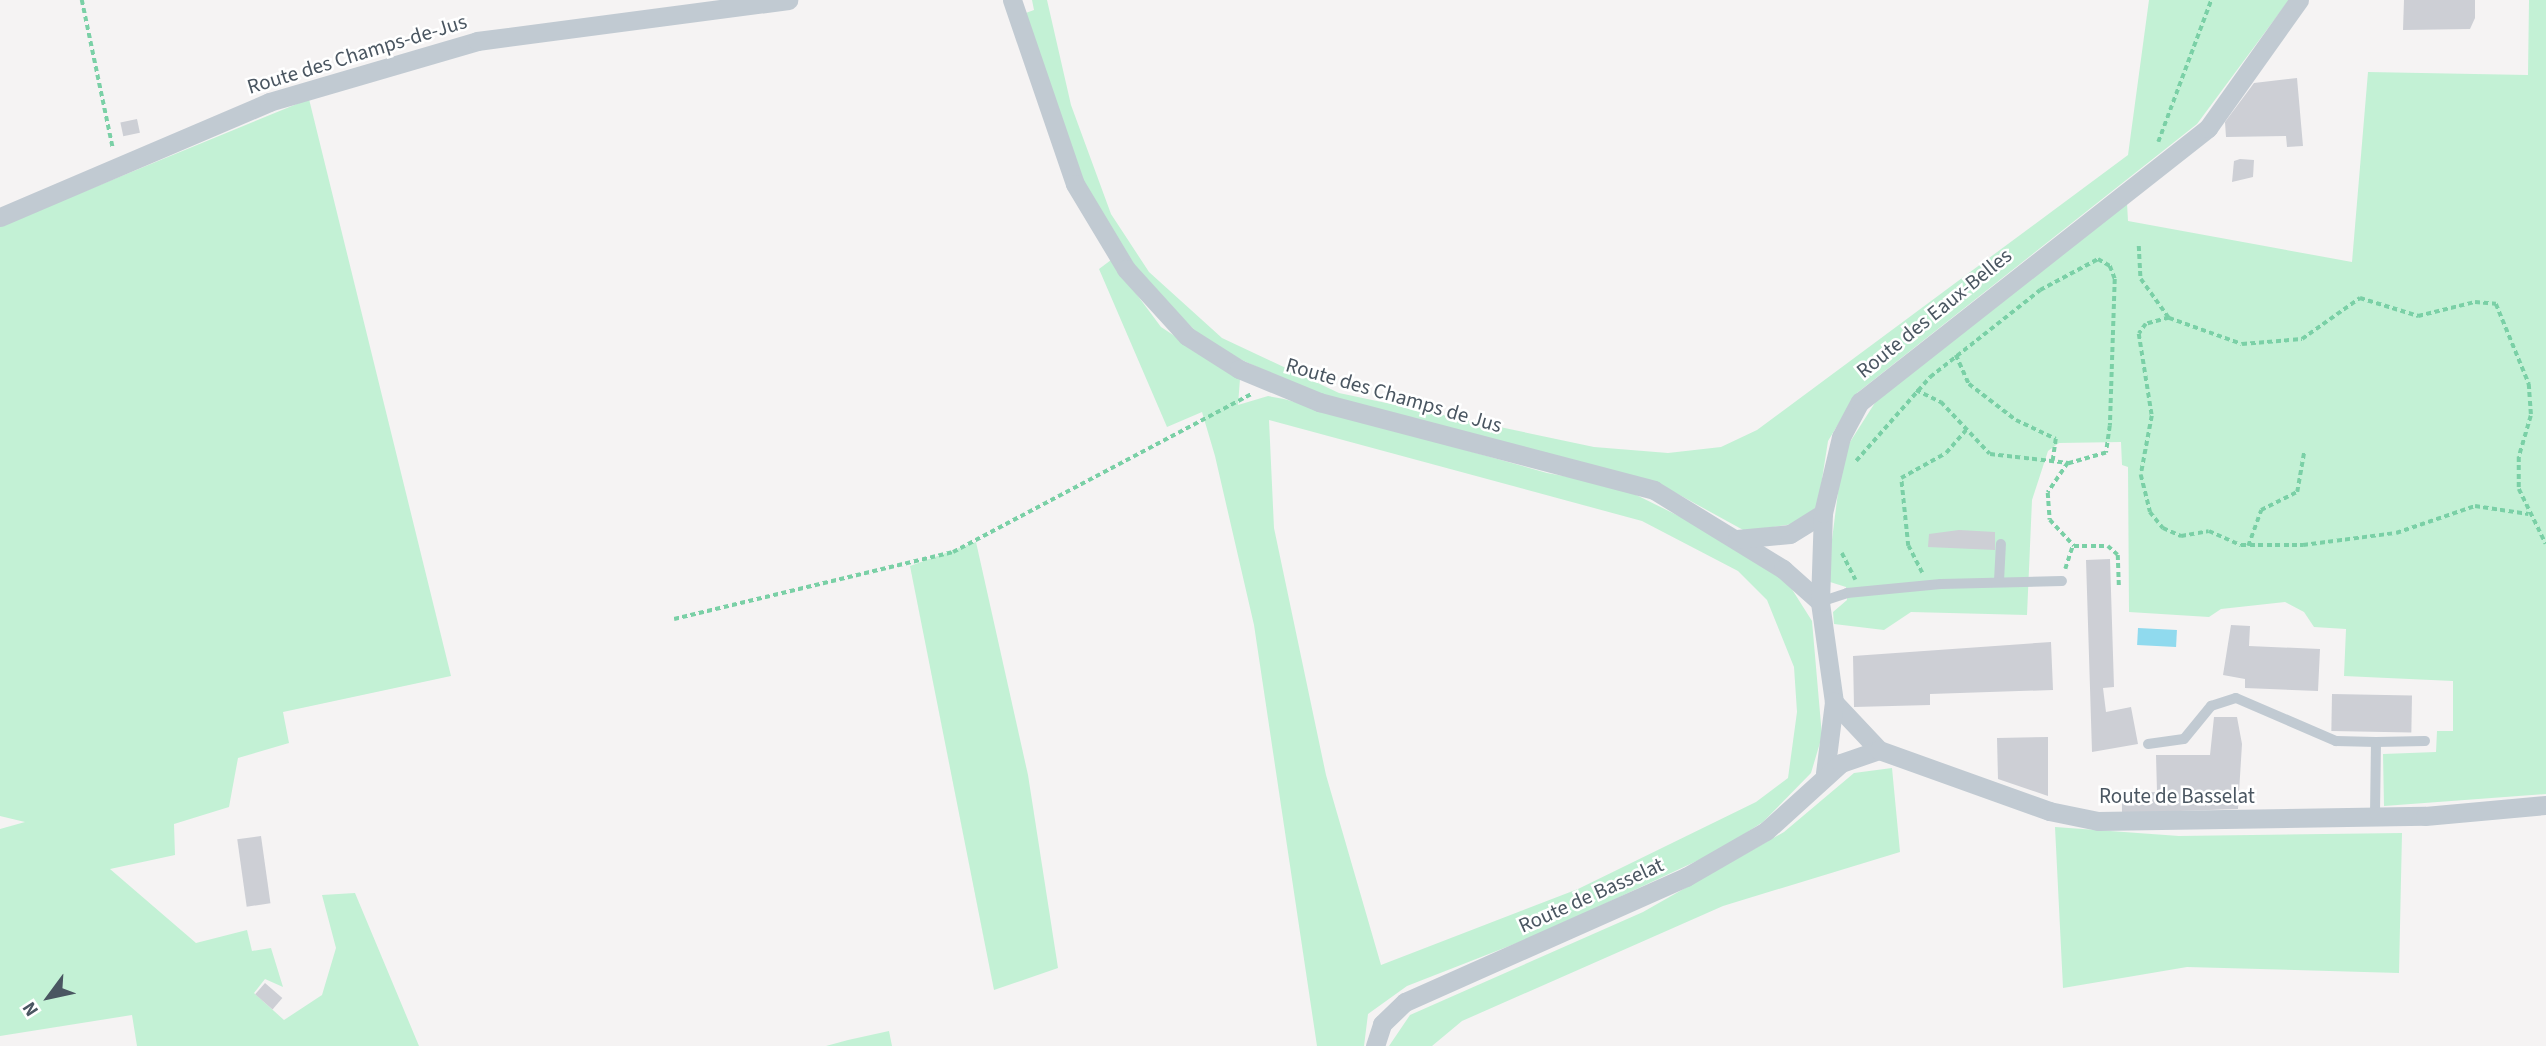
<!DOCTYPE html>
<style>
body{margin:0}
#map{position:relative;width:2546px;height:1046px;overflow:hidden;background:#f5f3f3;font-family:"Source Sans 3",sans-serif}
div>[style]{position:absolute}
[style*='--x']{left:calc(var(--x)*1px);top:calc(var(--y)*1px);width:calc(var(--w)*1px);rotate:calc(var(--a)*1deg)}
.green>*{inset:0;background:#c3f1d5}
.water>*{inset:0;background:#90daee;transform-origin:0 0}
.building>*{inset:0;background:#cdcfd5;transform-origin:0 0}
.path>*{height:3.5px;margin-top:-1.75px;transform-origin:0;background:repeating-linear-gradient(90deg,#7ad0a6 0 5px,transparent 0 8.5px)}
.service>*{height:10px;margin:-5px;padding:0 5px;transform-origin:5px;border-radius:5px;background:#c1cad2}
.minor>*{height:19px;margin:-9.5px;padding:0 9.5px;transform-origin:9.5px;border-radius:9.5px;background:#c1cad2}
span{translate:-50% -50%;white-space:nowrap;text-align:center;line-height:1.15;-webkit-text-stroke:5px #fff;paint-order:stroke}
.street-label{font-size:21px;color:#4a5661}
.north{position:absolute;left:14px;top:962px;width:70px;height:70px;-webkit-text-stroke:5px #fff;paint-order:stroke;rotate:237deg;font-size:19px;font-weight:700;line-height:28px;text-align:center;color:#4a5661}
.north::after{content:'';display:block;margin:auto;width:24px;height:32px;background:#4a5661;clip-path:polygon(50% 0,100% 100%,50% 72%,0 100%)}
</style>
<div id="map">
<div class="green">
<div style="clip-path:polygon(1032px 0,1047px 0,1071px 105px,1111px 214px,1149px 272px,1222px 338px,1339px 393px,1594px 447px,1668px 453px,1721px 447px,1757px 430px,2128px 155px,2149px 0,2289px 0,2197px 124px,1857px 393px,1828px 441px,1818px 505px,1800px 523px,1745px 531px,1676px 493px,1323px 397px,1211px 346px,1137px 274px,1076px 172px,1023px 14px,1034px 10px)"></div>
<div style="clip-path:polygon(2529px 0,2546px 0,2546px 794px,2384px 806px,2383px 754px,2436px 752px,2437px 731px,2453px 731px,2453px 681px,2344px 676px,2346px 629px,2314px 627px,2304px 612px,2285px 602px,2221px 609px,2209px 617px,2129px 612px,2128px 467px,2122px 465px,2121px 442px,2059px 443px,2048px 451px,2032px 500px,2027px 615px,1911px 612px,1884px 630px,1834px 624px,1833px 612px,1847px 600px,1846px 587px,1830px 582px,1828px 571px,1843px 453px,1878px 398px,2127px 203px,2128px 221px,2352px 262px,2368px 72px,2528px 75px)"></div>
<div style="clip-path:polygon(309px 99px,451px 676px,283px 712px,289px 743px,238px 758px,229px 807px,174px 824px,175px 855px,110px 869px,196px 943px,247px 930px,252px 951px,271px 948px,283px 987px,265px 979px,254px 993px,284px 1020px,322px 995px,336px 948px,322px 895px,355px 893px,419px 1046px,137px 1046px,132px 1015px,0 1036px,0 829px,25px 822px,0 816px,0 226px)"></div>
<div style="clip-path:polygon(evenodd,1111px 260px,1161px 327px,1240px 379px,1238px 405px,1268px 396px,1284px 399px,1547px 473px,1618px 486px,1697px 525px,1788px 583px,1812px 621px,1822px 736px,1811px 773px,1763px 822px,1716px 852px,1540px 934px,1407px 986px,1368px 1014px,1364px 1046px,1317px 1046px,1254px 625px,1215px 456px,1202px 412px,1167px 427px,1099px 269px,1111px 260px,1269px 420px,1642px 521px,1738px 571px,1767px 600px,1794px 667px,1797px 712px,1788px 778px,1756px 802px,1578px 889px,1381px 965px,1326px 775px,1274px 528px,1269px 420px)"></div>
<div style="clip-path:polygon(976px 542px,1028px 775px,1058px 968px,994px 990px,910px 566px)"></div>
<div style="clip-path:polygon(1892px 768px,1900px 852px,1723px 906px,1462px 1021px,1432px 1046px,1389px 1046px,1410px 1015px,1643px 912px,1784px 832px,1854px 773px)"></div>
<div style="clip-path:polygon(2055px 827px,2179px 836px,2402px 833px,2399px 973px,2187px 967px,2063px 988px)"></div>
<div style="clip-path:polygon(889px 1031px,892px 1046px,826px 1046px,848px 1040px)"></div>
</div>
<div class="water">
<div style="left:2138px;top:628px;width:39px;height:17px;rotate:3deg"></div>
</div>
<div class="building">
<div style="clip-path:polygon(2404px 0,2475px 0,2475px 18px,2470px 29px,2403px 30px)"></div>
<div style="clip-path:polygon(2297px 78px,2303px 146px,2287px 147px,2286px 136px,2226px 137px,2225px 122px,2254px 83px)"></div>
<div style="left:137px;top:119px;width:14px;height:17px;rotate:78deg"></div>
<div style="clip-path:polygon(2240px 159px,2254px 160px,2253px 177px,2232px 182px,2234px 161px)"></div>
<div style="clip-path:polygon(1959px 530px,1995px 532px,1995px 550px,1928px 547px,1929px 534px)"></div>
<div style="clip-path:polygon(2110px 559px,2114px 687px,2103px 688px,2106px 712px,2131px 707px,2138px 744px,2092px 752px,2086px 560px)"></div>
<div style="clip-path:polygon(2231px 625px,2250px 626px,2249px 646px,2320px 649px,2318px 691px,2245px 688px,2245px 679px,2223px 675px)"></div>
<div style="clip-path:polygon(2051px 642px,2053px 690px,1930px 694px,1930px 705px,1854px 707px,1853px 656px)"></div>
<div style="left:2332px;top:694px;width:80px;height:37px;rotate:1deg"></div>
<div style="clip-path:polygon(2214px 717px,2237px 717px,2242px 744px,2238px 809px,2122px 813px,2122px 793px,2157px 792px,2156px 755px,2210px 755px)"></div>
<div style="clip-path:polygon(2048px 737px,2048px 796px,1998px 779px,1997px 738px)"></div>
<div style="left:261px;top:836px;width:68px;height:24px;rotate:82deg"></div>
<div style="left:265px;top:983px;width:23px;height:15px;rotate:41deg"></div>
</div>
<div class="path">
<div style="--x:82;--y:0;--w:152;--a:78.2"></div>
<div style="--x:2158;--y:142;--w:152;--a:-69.5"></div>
<div style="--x:2139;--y:246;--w:33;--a:87"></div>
<div style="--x:2141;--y:279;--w:48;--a:54.3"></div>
<div style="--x:2169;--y:318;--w:77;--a:19.6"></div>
<div style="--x:2242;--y:344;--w:60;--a:-4.8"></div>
<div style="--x:2302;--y:339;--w:71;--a:-35.3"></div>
<div style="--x:2360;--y:298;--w:61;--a:17.2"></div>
<div style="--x:2418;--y:316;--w:59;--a:-13.8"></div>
<div style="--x:2475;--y:302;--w:21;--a:5"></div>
<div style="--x:2496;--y:304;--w:87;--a:67.6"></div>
<div style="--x:2529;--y:384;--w:32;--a:86"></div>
<div style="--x:2531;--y:416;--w:43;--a:106.3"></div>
<div style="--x:2519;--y:457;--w:32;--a:90"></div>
<div style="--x:2519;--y:489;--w:61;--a:63.9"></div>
<div style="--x:2169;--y:318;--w:24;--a:165"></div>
<div style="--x:2146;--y:324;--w:12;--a:125"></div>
<div style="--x:2139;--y:334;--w:83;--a:81"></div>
<div style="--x:2152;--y:416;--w:60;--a:100.6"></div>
<div style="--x:2141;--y:475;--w:38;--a:76"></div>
<div style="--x:2150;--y:512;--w:21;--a:51"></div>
<div style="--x:2163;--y:528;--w:20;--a:24"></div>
<div style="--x:2181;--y:536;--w:28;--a:-10"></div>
<div style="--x:2209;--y:531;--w:35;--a:24"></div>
<div style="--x:2241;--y:545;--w:62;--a:0"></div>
<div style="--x:2303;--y:545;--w:94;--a:-7.4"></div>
<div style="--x:2396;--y:533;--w:83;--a:-18.9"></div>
<div style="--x:2475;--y:506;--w:54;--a:8.6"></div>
<div style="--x:1956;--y:355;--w:32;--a:66"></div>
<div style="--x:1969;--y:384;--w:59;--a:37.5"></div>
<div style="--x:2016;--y:420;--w:44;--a:25.4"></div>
<div style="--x:2056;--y:439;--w:22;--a:98"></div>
<div style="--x:1916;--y:390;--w:28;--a:26"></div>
<div style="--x:1941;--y:402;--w:71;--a:46.7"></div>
<div style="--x:1990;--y:454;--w:79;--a:6.6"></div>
<div style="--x:2068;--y:463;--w:36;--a:124"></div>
<div style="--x:2048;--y:493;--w:27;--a:86"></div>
<div style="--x:2050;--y:520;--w:35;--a:47"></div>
<div style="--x:2074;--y:546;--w:34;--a:0"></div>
<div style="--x:2108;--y:546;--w:13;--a:42"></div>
<div style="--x:2118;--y:555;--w:32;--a:88"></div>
<div style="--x:1856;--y:461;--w:112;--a:-48.6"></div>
<div style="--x:1930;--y:377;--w:140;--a:-38.3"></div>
<div style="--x:2040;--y:290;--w:66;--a:-28.1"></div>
<div style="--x:2098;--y:259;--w:14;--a:30"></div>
<div style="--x:2110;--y:266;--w:14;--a:69"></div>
<div style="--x:2115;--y:279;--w:147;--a:91.9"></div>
<div style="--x:2110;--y:426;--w:27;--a:98"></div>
<div style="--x:2106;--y:453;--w:40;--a:164"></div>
<div style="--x:2248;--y:546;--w:38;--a:-70"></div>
<div style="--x:2261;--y:510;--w:40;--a:-26.6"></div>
<div style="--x:2297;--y:492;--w:41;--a:-80.1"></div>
<div style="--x:1842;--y:553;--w:30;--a:63"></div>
<div style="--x:2065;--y:569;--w:25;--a:-72"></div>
<div style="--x:1922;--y:573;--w:30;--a:-117"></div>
<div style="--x:1908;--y:546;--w:68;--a:-95.9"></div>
<div style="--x:1901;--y:478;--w:51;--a:-29.1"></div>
<div style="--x:1946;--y:453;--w:30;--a:-49"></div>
<div style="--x:674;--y:619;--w:287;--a:-13.5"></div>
<div style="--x:953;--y:552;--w:337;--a:-27.9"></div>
</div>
<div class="service">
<div style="--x:1999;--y:581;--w:37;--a:-87"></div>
<div style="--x:1820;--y:602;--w:28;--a:-18"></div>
<div style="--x:1847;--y:593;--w:94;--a:-5.5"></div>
<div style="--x:1941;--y:584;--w:121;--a:-1.4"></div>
<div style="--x:2376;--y:742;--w:49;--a:-1.2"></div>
<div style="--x:2148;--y:744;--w:36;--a:-8"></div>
<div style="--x:2184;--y:739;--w:43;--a:-50.7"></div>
<div style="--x:2211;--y:706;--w:26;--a:-18"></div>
<div style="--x:2236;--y:698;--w:109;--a:23.3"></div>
<div style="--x:2336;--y:741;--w:40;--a:1.4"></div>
<div style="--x:2376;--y:742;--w:75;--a:90.8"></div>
</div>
<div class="minor">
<div style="--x:1012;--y:0;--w:194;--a:71.1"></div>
<div style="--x:1075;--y:184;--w:99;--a:59"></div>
<div style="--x:1126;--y:269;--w:91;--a:47.7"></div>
<div style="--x:1187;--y:336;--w:62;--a:32.4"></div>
<div style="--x:1239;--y:369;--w:87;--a:22.4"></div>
<div style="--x:1319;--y:402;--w:346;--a:14.7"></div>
<div style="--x:1654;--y:490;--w:151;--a:31.5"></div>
<div style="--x:1783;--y:569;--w:50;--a:41.7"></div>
<div style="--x:0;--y:217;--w:293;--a:-23.1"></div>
<div style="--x:269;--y:102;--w:217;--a:-16.3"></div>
<div style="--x:477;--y:41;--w:314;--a:-7.5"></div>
<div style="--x:1737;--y:539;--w:53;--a:-5.4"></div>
<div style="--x:1790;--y:534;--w:39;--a:-32"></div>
<div style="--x:1879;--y:750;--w:66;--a:-133.2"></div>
<div style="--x:1834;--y:702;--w:101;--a:-98"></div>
<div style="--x:1820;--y:602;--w:89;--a:-88.1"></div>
<div style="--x:1823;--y:513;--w:78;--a:-76.7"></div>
<div style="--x:1841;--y:437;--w:40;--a:-62"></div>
<div style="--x:1860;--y:402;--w:443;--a:-38.2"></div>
<div style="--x:2208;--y:128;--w:157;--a:-54.6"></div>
<div style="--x:1825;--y:773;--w:72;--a:-82.8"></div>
<div style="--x:1375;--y:1046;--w:23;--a:-72"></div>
<div style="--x:1382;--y:1024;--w:32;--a:-44"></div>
<div style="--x:1405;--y:1002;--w:308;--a:-24"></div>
<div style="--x:1686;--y:877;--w:92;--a:-29.9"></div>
<div style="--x:1766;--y:831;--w:101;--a:-42.2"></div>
<div style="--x:1841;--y:763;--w:40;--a:-18.9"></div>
<div style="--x:1879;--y:750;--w:181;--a:19.7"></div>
<div style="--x:2049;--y:811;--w:50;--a:11.5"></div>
<div style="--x:2098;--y:821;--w:327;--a:-0.9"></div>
<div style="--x:2425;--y:816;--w:121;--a:-5.2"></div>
</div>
<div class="street-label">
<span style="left:357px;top:54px;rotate:-17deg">Route des Champs-de-Jus</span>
<span style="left:1934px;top:313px;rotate:-39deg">Route des Eaux-Belles</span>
<span style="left:1394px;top:395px;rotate:16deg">Route des Champs de Jus</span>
<span style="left:2177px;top:796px">Route de Basselat</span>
<span style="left:1591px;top:895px;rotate:-24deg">Route de Basselat</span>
</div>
<div class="north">N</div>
</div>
